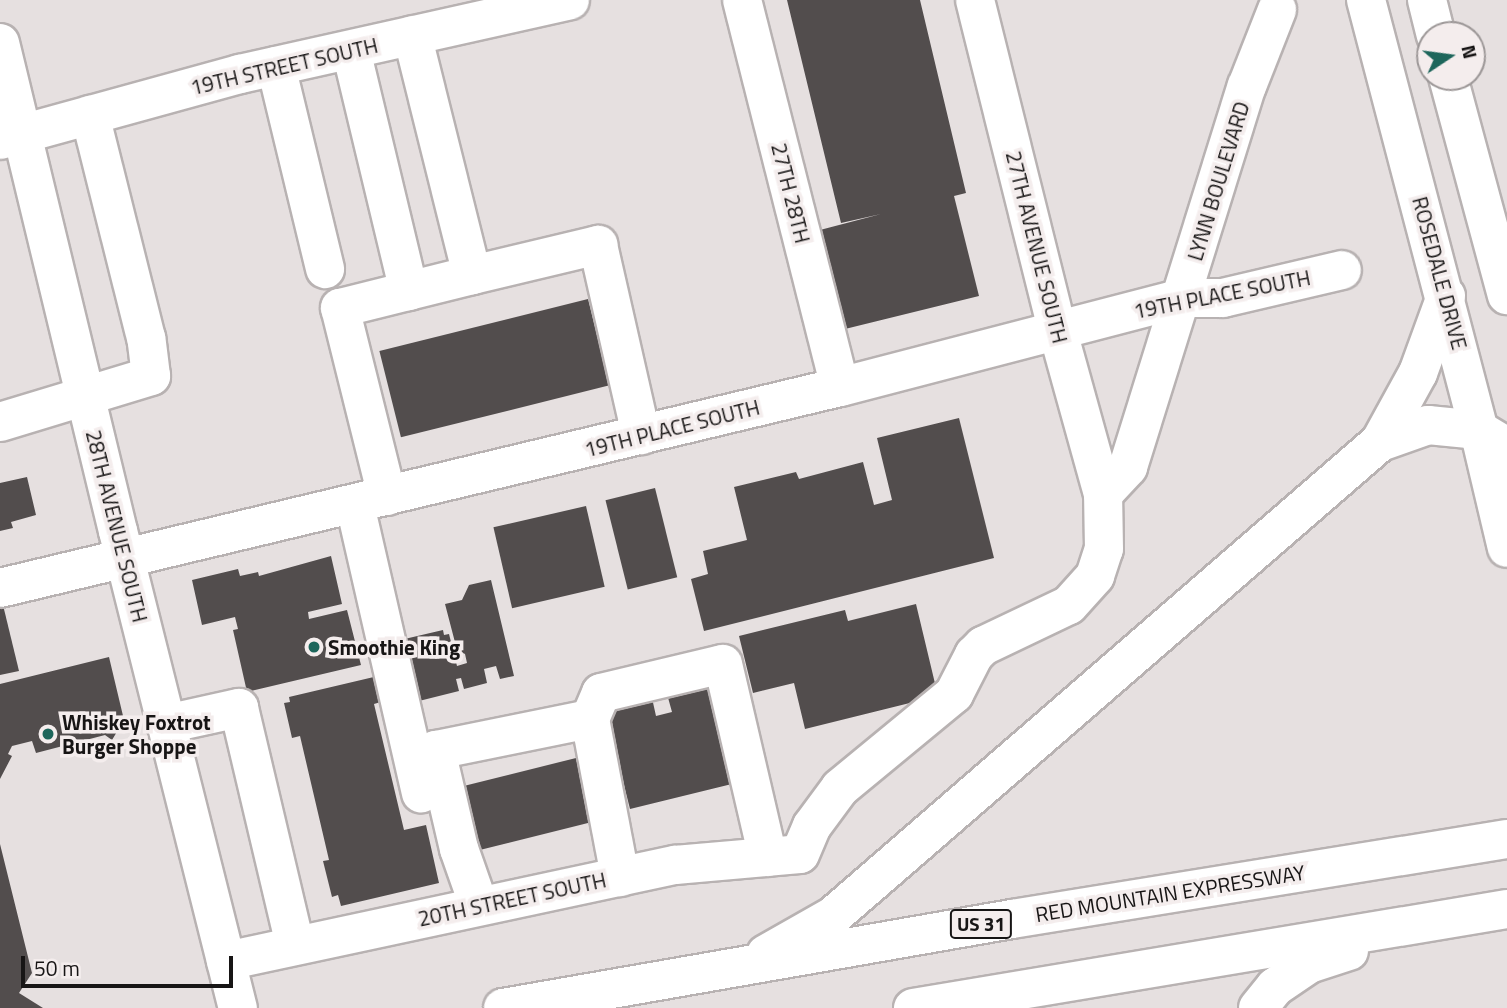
<!DOCTYPE html>
<style>
body{margin:0}
#map{position:relative;width:1507px;height:1008px;overflow:hidden;background:#e6e0e0;font-family:"Titillium Web",sans-serif}
div>[style]{position:absolute}
[style*='--x']{left:calc(var(--x)*1px);top:calc(var(--y)*1px);width:calc(var(--w)*1px);rotate:calc(var(--a)*1deg)}
.building>*{inset:0;background:#524d4d;transform-origin:0 0}
.roads{filter:drop-shadow(2px 0 #b8b2b2) drop-shadow(-2px 0 #b8b2b2) drop-shadow(0 2px #b8b2b2) drop-shadow(0 -2px #b8b2b2)}
.minor>*{height:38px;margin:-19px;padding:0 19px;transform-origin:19px;border-radius:19px;background:#fff}
.major>*{height:38px;margin:-19px;padding:0 19px;transform-origin:19px;border-radius:19px;background:#fff}
.highway>*{height:38px;margin:-19px;padding:0 19px;transform-origin:19px;border-radius:19px;background:#fff}
.dots>*{width:19px;height:19px;translate:-50% -50%;box-sizing:border-box;border:4px solid #f4eded;border-radius:50%}
span{translate:-50% -50%;white-space:nowrap;text-align:center;line-height:1.15;-webkit-text-stroke:7px #f4eded;paint-order:stroke}
.shield-label span{padding:2px 5px;background:#f4eded;border:2px solid;border-radius:5px;-webkit-text-stroke-width:0}
.shield-label{font-size:19px;color:#171515;font-weight:700}
.street-label{font-size:21px;color:#171515}
.poi-label{font-size:21px;color:#171515;font-weight:700}
.left{translate:0 -50%;text-align:left}
.north{position:absolute;left:1416px;top:21px;width:70px;height:70px;box-sizing:border-box;background:#f4eded;border:2px solid #9c9797;border-radius:50%;rotate:77deg;font-size:19px;font-weight:700;line-height:28px;text-align:center;color:#171515}
.north::after{content:'';display:block;margin:auto;width:24px;height:32px;background:#1d665b;clip-path:polygon(50% 0,100% 100%,50% 72%,0 100%)}
.scale{position:absolute;left:21px;top:956px;width:212px;height:32px;box-sizing:border-box;border:4px solid #171515;border-top:0;padding-left:9px;font-size:21px;line-height:24px;white-space:nowrap;color:#171515;-webkit-text-stroke:5px #f4eded;paint-order:stroke}
</style>
<div id="map">
<div class="building">
<div style="clip-path:polygon(787px 0,920px 0,966px 193px,954px 196px,979px 296px,845px 329px,820px 230px,881px 214px,841px 223px)"></div>
<div style="left:588px;top:299px;width:89px;height:215px;rotate:76deg"></div>
<div style="clip-path:polygon(959px 418px,994px 558px,704px 631px,691px 579px,708px 574px,703px 551px,747px 540px,734px 487px,796px 472px,799px 479px,863px 462px,874px 505px,892px 500px,877px 438px)"></div>
<div style="clip-path:polygon(27px 477px,36px 515px,11px 522px,13px 528px,0 531px,0 483px)"></div>
<div style="left:655px;top:488px;width:92px;height:51px;rotate:76deg"></div>
<div style="left:586px;top:506px;width:83px;height:95px;rotate:77deg"></div>
<div style="clip-path:polygon(331px 556px,342px 604px,308px 612px,309px 619px,347px 610px,361px 665px,247px 692px,233px 630px,238px 629px,235px 617px,202px 625px,192px 580px,238px 569px,240px 576px,258px 572px,259px 576px)"></div>
<div style="clip-path:polygon(491px 580px,514px 676px,500px 679px,496px 666px,484px 669px,487px 683px,464px 689px,461px 678px,456px 679px,459px 691px,411px 703px,396px 641px,443px 630px,444px 635px,449px 634px,457px 666px,467px 663px,465px 654px,457px 650px,445px 604px,462px 600px,469px 585px)"></div>
<div style="clip-path:polygon(916px 604px,938px 696px,805px 729px,794px 683px,753px 693px,739px 636px,845px 610px,848px 621px)"></div>
<div style="clip-path:polygon(0 605px,3px 605px,19px 671px,0 675px)"></div>
<div style="clip-path:polygon(109px 657px,124px 720px,112px 740px,105px 735px,36px 753px,32px 741px,12px 746px,8px 754px,12px 756px,0 779px,0 684px)"></div>
<div style="clip-path:polygon(378px 676px,384px 701px,374px 704px,404px 830px,426px 825px,439px 883px,341px 906px,338px 895px,332px 897px,323px 861px,329px 860px,300px 736px,292px 738px,284px 703px,290px 702px,289px 697px)"></div>
<div style="clip-path:polygon(715px 682px,740px 782px,630px 809px,605px 709px,652px 698px,656px 716px,672px 712px,667px 694px)"></div>
<div style="left:576px;top:758px;width:66px;height:125px;rotate:76deg"></div>
<div style="clip-path:polygon(0 844px,32px 973px,19px 993px,43px 1008px,0 1008px)"></div>
</div>
<div class="roads">
<div class="minor">
<div style="--x:742;--y:0;--w:399;--a:75.8"></div>
<div style="--x:975;--y:0;--w:342;--a:76"></div>
<div style="--x:1058;--y:332;--w:168;--a:74.5"></div>
<div style="--x:0;--y:43;--w:502;--a:76.41"></div>
<div style="--x:118;--y:531;--w:492;--a:75.9"></div>
<div style="--x:351;--y:50;--w:248;--a:76.5"></div>
<div style="--x:276;--y:66;--w:209;--a:76.4"></div>
<div style="--x:0;--y:140;--w:249;--a:-15.4"></div>
<div style="--x:240;--y:74;--w:338;--a:-12.6"></div>
<div style="--x:472;--y:275;--w:130;--a:-13.4"></div>
<div style="--x:598;--y:245;--w:195;--a:77.2"></div>
<div style="--x:0;--y:422;--w:158;--a:-16.9"></div>
<div style="--x:151;--y:376;--w:38;--a:-97"></div>
<div style="--x:146;--y:338;--w:230;--a:-104.1"></div>
<div style="--x:387;--y:496;--w:194;--a:-104"></div>
<div style="--x:340;--y:308;--w:136;--a:-14"></div>
<div style="--x:472;--y:275;--w:247;--a:-104"></div>
<div style="--x:355;--y:505;--w:296;--a:77.1"></div>
<div style="--x:0;--y:588;--w:864;--a:-13.46"></div>
<div style="--x:840;--y:387;--w:352;--a:-14.6"></div>
<div style="--x:1181;--y:298;--w:42;--a:0"></div>
<div style="--x:1223;--y:298;--w:122;--a:-13.2"></div>
<div style="--x:590;--y:719;--w:28;--a:-67"></div>
<div style="--x:601;--y:693;--w:125;--a:-13.4"></div>
<div style="--x:723;--y:664;--w:198;--a:76.9"></div>
<div style="--x:166;--y:724;--w:75;--a:-12.4"></div>
<div style="--x:239;--y:708;--w:244;--a:76.7"></div>
<div style="--x:479;--y:906;--w:60;--a:-109.3"></div>
<div style="--x:459;--y:849;--w:102;--a:-103.1"></div>
<div style="--x:436;--y:750;--w:157;--a:-11.4"></div>
<div style="--x:590;--y:719;--w:161;--a:79.2"></div>
<div style="--x:226;--y:961;--w:459;--a:-12.1"></div>
<div style="--x:675;--y:865;--w:125;--a:-5"></div>
<div style="--x:800;--y:854;--w:30;--a:-67"></div>
<div style="--x:812;--y:826;--w:47;--a:-53.6"></div>
<div style="--x:840;--y:788;--w:148;--a:-39.5"></div>
<div style="--x:954;--y:694;--w:44;--a:-62.9"></div>
<div style="--x:974;--y:655;--w:13;--a:-45"></div>
<div style="--x:983;--y:646;--w:95;--a:-25.5"></div>
<div style="--x:1069;--y:605;--w:39;--a:-48"></div>
<div style="--x:1095;--y:576;--w:28;--a:-72"></div>
<div style="--x:1104;--y:549;--w:55;--a:-91"></div>
<div style="--x:1103;--y:494;--w:37;--a:-47"></div>
<div style="--x:1128;--y:467;--w:399;--a:-72.7"></div>
<div style="--x:1247;--y:86;--w:82;--a:-68.5"></div>
</div>
<div class="major">
<div style="--x:1366;--y:0;--w:445;--a:75.3"></div>
<div style="--x:1427;--y:0;--w:36;--a:76"></div>
<div style="--x:1448;--y:77;--w:226;--a:74.9"></div>
</div>
<div class="highway">
<div style="--x:1501;--y:271;--w:14;--a:65"></div>
<div style="--x:1479;--y:430;--w:121;--a:76.7"></div>
<div style="--x:1380;--y:442;--w:79;--a:-61.2"></div>
<div style="--x:1418;--y:373;--w:82;--a:-70"></div>
<div style="--x:766;--y:954;--w:77;--a:-29.6"></div>
<div style="--x:833;--y:916;--w:724;--a:-40.91"></div>
<div style="--x:1380;--y:442;--w:51;--a:-19.5"></div>
<div style="--x:1428;--y:425;--w:51;--a:5.6"></div>
<div style="--x:1479;--y:430;--w:33;--a:31"></div>
<div style="--x:503;--y:1008;--w:517;--a:-9.92"></div>
<div style="--x:1012;--y:919;--w:501;--a:-9.18"></div>
<div style="--x:913;--y:1008;--w:602;--a:-9.46"></div>
<div style="--x:1258;--y:1008;--w:27;--a:-51"></div>
<div style="--x:1275;--y:987;--w:41;--a:-34.1"></div>
<div style="--x:1309;--y:964;--w:42;--a:-18"></div>
</div>
</div>
<div class="dots">
<div style="left:314px;top:647px;background:#1d665b"></div>
<div style="left:48px;top:734px;background:#1d665b"></div>
</div>
<div class="shield-label">
<span style="left:981px;top:924px">US 31</span>
</div>
<div class="street-label">
<span style="left:284px;top:66px;rotate:-13deg">19TH STREET SOUTH</span>
<span style="left:1218px;top:181px;rotate:-73deg">LYNN BOULEVARD</span>
<span style="left:791px;top:193px;rotate:76deg">27TH 28TH</span>
<span style="left:1037px;top:247px;rotate:76deg">27TH AVENUE SOUTH</span>
<span style="left:1440px;top:273px;rotate:75deg">ROSEDALE DRIVE</span>
<span style="left:1222px;top:294px;rotate:-11deg">19TH PLACE SOUTH</span>
<span style="left:672px;top:428px;rotate:-14deg">19TH PLACE SOUTH</span>
<span style="left:117px;top:526px;rotate:76deg">28TH AVENUE SOUTH</span>
<span style="left:1170px;top:893px;rotate:-9deg">RED MOUNTAIN EXPRESSWAY</span>
<span style="left:512px;top:899px;rotate:-12deg">20TH STREET SOUTH</span>
</div>
<div class="poi-label">
<span class="left" style="left:328px;top:647px">Smoothie King</span>
<span class="left" style="left:62px;top:734px">Whiskey Foxtrot<br>Burger Shoppe</span>
</div>
<div class="north">N</div>
<div class="scale">50 m</div>
</div>
